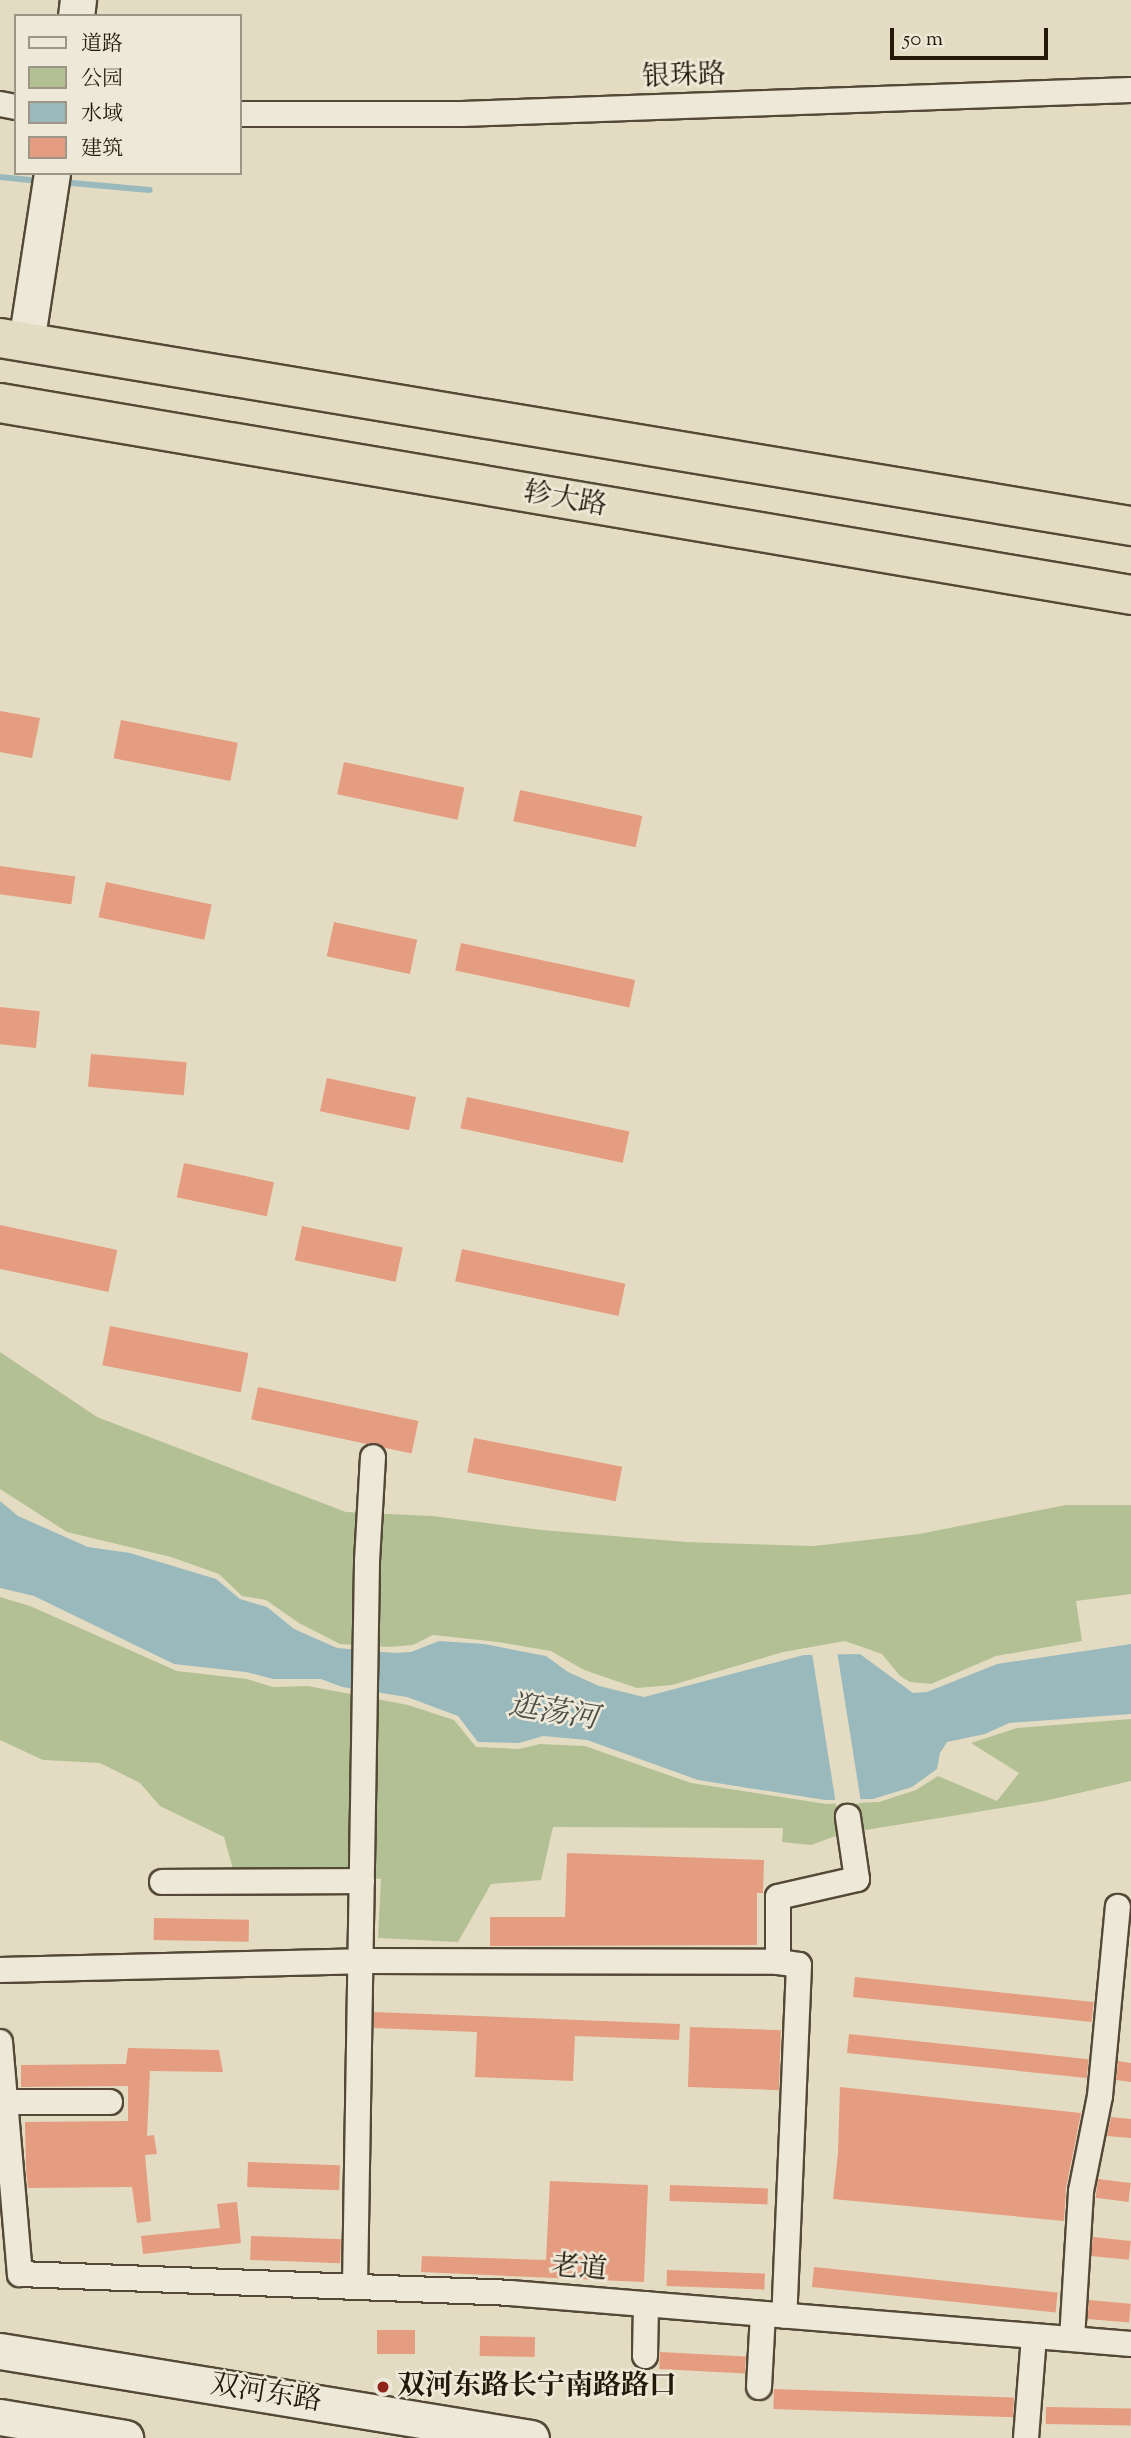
<!DOCTYPE html>
<meta charset="utf-8">
<style>
body{margin:0}
#map{position:relative;width:1131px;height:2438px;overflow:hidden;background:#e4dcc2;font-family:"Sorts Mill Goudy","Noto Serif SC",serif}
div>[style]{position:absolute}
[style*='--x']{left:calc(var(--x)*1px);top:calc(var(--y)*1px);width:calc(var(--w)*1px);rotate:calc(var(--a)*1deg)}
.green>*{inset:0;background:#b2c094}
.water>*{inset:0;background:#9ab9bd}
.pier>*{inset:0;background:#e4dcc2;transform-origin:0 0}
.stream>*{height:6px;margin:-3px;padding:0 3px;transform-origin:3px;border-radius:3px;background:#9ab9bd}
.building>*{inset:0;background:#e49d80;transform-origin:0 0}
.roads{filter:drop-shadow(2px 0 #544937) drop-shadow(-2px 0 #544937) drop-shadow(0 2px #544937) drop-shadow(0 -2px #544937)}
.street>*{height:24px;margin:-12px;padding:0 12px;transform-origin:12px;border-radius:12px;background:#ede8d7}
.secondary>*{height:35px;margin:-17.5px;padding:0 17.5px;transform-origin:17.5px;border-radius:17.5px;background:#ede8d7}
.highway>*{height:38px;margin:-19px;padding:0 19px;transform-origin:19px;border-radius:19px;background:#e4dcc2}
.dots>*{width:19px;height:19px;translate:-50% -50%;box-sizing:border-box;border:4px solid #ede8d7;border-radius:50%}
span{translate:-50% -50%;white-space:nowrap;text-align:center;line-height:1.15;-webkit-text-stroke:5px #ede8d7;paint-order:stroke}
.street-label{font-size:28px;color:#241809}
.poi-label{font-size:28px;color:#241809;font-weight:700}
.left{translate:0 -50%;text-align:left}
.water-label{font-size:30px;color:#4d5048;font-style:italic}
.legend{position:absolute;left:14px;top:14px;width:228px;height:161px;box-sizing:border-box;background:#ede8d7;border:2px solid #9d9585;margin:0;padding:9px 12px;list-style:none;font-size:21px;color:#241809}
.legend li{display:flex;align-items:center;gap:14px;height:35px}
.legend b{width:35px;border:2px solid #9d9585}
.scale{position:absolute;left:890px;top:28px;width:158px;height:32px;box-sizing:border-box;border:4px solid #241809;border-top:0;padding-left:9px;font-size:21px;line-height:24px;white-space:nowrap;color:#241809;-webkit-text-stroke:5px #ede8d7;paint-order:stroke}
</style>
<div id="map">
<div class="green">
<div style="clip-path:polygon(0 1352px,97px 1417px,346px 1512px,432px 1516px,542px 1530px,686px 1542px,814px 1546px,919px 1534px,1066px 1505px,1131px 1505px,1131px 1594px,1076px 1601px,1082px 1641px,996px 1656px,931px 1684px,910px 1682px,900px 1676px,882px 1654px,845px 1641px,783px 1652px,672px 1685px,637px 1688px,584px 1670px,551px 1651px,498px 1642px,433px 1635px,413px 1645px,388px 1647px,340px 1644px,299px 1623px,266px 1600px,242px 1596px,219px 1574px,171px 1557px,67px 1532px,0 1489px)"></div>
<div style="clip-path:polygon(0 1597px,30px 1606px,177px 1671px,247px 1679px,273px 1687px,308px 1686px,408px 1705px,454px 1720px,476px 1747px,519px 1749px,540px 1744px,585px 1746px,691px 1783px,826px 1804px,879px 1802px,916px 1790px,938px 1776px,997px 1801px,1019px 1773px,971px 1743px,1017px 1728px,1131px 1719px,1131px 1781px,1044px 1801px,841px 1834px,811px 1845px,782px 1842px,783px 1828px,553px 1827px,541px 1880px,491px 1884px,458px 1942px,378px 1938px,381px 1879px,347px 1876px,235px 1876px,224px 1837px,160px 1806px,140px 1783px,100px 1763px,43px 1760px,0 1740px)"></div>
</div>
<div class="water">
<div style="clip-path:polygon(0 1501px,18px 1516px,88px 1547px,130px 1553px,216px 1579px,240px 1599px,267px 1607px,294px 1629px,337px 1648px,394px 1653px,411px 1652px,439px 1641px,484px 1644px,546px 1656px,568px 1672px,599px 1686px,644px 1697px,804px 1655px,860px 1654px,913px 1693px,927px 1692px,997px 1664px,1131px 1644px,1131px 1714px,1009px 1723px,985px 1734px,947px 1742px,940px 1753px,937px 1769px,912px 1787px,873px 1799px,825px 1800px,698px 1780px,587px 1740px,543px 1736px,519px 1743px,478px 1742px,458px 1716px,407px 1697px,342px 1687px,321px 1679px,273px 1679px,246px 1672px,174px 1664px,34px 1596px,0 1588px)"></div>
</div>
<div class="pier">
<div style="left:837px;top:1651px;width:154px;height:25px;rotate:81deg"></div>
</div>
<div class="stream">
<div style="--x:0;--y:177;--w:40;--a:5.7"></div>
<div style="--x:61;--y:182;--w:89;--a:5.1"></div>
</div>
<div class="building">
<div style="clip-path:polygon(0 711px,40px 718px,32px 758px,0 752px)"></div>
<div style="left:121px;top:720px;width:119px;height:39px;rotate:11deg"></div>
<div style="left:344px;top:762px;width:123px;height:33px;rotate:12deg"></div>
<div style="left:520px;top:790px;width:125px;height:32px;rotate:12deg"></div>
<div style="left:0;top:866px;width:76px;height:28px;rotate:8deg"></div>
<div style="left:106px;top:882px;width:108px;height:36px;rotate:12deg"></div>
<div style="left:334px;top:922px;width:85px;height:35px;rotate:12deg"></div>
<div style="left:461px;top:943px;width:178px;height:28px;rotate:12deg"></div>
<div style="left:0;top:1007px;width:40px;height:37px;rotate:6deg"></div>
<div style="left:91px;top:1054px;width:96px;height:33px;rotate:5deg"></div>
<div style="left:327px;top:1078px;width:91px;height:34px;rotate:12deg"></div>
<div style="left:467px;top:1097px;width:166px;height:32px;rotate:12deg"></div>
<div style="left:184px;top:1163px;width:92px;height:35px;rotate:12deg"></div>
<div style="left:0;top:1225px;width:120px;height:43px;rotate:12deg"></div>
<div style="left:302px;top:1226px;width:103px;height:35px;rotate:12deg"></div>
<div style="left:462px;top:1249px;width:167px;height:33px;rotate:12deg"></div>
<div style="left:110px;top:1326px;width:141px;height:40px;rotate:11deg"></div>
<div style="left:258px;top:1387px;width:164px;height:33px;rotate:12deg"></div>
<div style="left:474px;top:1438px;width:151px;height:35px;rotate:11deg"></div>
<div style="clip-path:polygon(567px 1853px,764px 1860px,763px 1893px,757px 1893px,757px 1945px,490px 1946px,490px 1917px,565px 1917px)"></div>
<div style="left:154px;top:1918px;width:95px;height:22px;rotate:1deg"></div>
<div style="left:855px;top:1977px;width:240px;height:20px;rotate:6deg"></div>
<div style="clip-path:polygon(374px 2012px,680px 2024px,679px 2040px,575px 2036px,573px 2081px,475px 2077px,477px 2032px,374px 2028px)"></div>
<div style="left:690px;top:2027px;width:91px;height:60px;rotate:2deg"></div>
<div style="left:849px;top:2034px;width:241px;height:19px;rotate:6deg"></div>
<div style="clip-path:polygon(128px 2048px,219px 2050px,223px 2072px,150px 2071px,147px 2136px,154px 2135px,157px 2154px,145px 2155px,151px 2221px,137px 2223px,132px 2187px,28px 2188px,26px 2169px,25px 2122px,128px 2121px,128px 2086px,21px 2087px,21px 2065px,126px 2064px)"></div>
<div style="clip-path:polygon(1118px 2061px,1131px 2063px,1131px 2082px,1116px 2080px)"></div>
<div style="clip-path:polygon(840px 2087px,1081px 2113px,1066px 2188px,1064px 2221px,833px 2199px,838px 2153px)"></div>
<div style="clip-path:polygon(1111px 2117px,1131px 2119px,1131px 2138px,1107px 2136px)"></div>
<div style="left:248px;top:2162px;width:92px;height:25px;rotate:2deg"></div>
<div style="left:1098px;top:2179px;width:33px;height:19px;rotate:7deg"></div>
<div style="clip-path:polygon(550px 2181px,648px 2185px,644px 2282px,421px 2272px,422px 2256px,546px 2260px)"></div>
<div style="left:670px;top:2185px;width:98px;height:16px;rotate:2deg"></div>
<div style="clip-path:polygon(237px 2202px,241px 2243px,143px 2254px,141px 2236px,220px 2228px,217px 2204px)"></div>
<div style="left:251px;top:2236px;width:90px;height:24px;rotate:2deg"></div>
<div style="left:1093px;top:2237px;width:38px;height:19px;rotate:6deg"></div>
<div style="left:814px;top:2267px;width:245px;height:20px;rotate:6deg"></div>
<div style="left:667px;top:2270px;width:98px;height:16px;rotate:2deg"></div>
<div style="left:1089px;top:2300px;width:42px;height:19px;rotate:5deg"></div>
<div style="left:415px;top:2330px;width:24px;height:38px;rotate:90deg"></div>
<div style="left:480px;top:2336px;width:55px;height:20px;rotate:1deg"></div>
<div style="left:660px;top:2352px;width:86px;height:17px;rotate:3deg"></div>
<div style="left:774px;top:2389px;width:240px;height:20px;rotate:2deg"></div>
<div style="left:1046px;top:2407px;width:85px;height:17px;rotate:1deg"></div>
</div>
<div class="roads">
<div class="street">
<div style="--x:0;--y:104;--w:16;--a:11"></div>
<div style="--x:240;--y:114;--w:222;--a:0"></div>
<div style="--x:462;--y:114;--w:669;--a:-2.05"></div>
<div style="--x:162;--y:1882;--w:200;--a:-0.3"></div>
<div style="--x:778;--y:1962;--w:21;--a:8"></div>
<div style="--x:799;--y:1965;--w:351;--a:92.4"></div>
<div style="--x:0;--y:1970;--w:360;--a:-1.4"></div>
<div style="--x:360;--y:1961;--w:418;--a:0.1"></div>
<div style="--x:778;--y:1962;--w:65;--a:-90"></div>
<div style="--x:778;--y:1897;--w:81;--a:-12.8"></div>
<div style="--x:857;--y:1879;--w:63;--a:-98.3"></div>
<div style="--x:0;--y:2042;--w:233;--a:85.1"></div>
<div style="--x:20;--y:2274;--w:490;--a:2.2"></div>
<div style="--x:510;--y:2293;--w:623;--a:4.69"></div>
<div style="--x:6;--y:2102;--w:104;--a:0"></div>
<div style="--x:355;--y:2287;--w:726;--a:-89.05"></div>
<div style="--x:367;--y:1561;--w:104;--a:-86.7"></div>
<div style="--x:1072;--y:2339;--w:148;--a:-86.5"></div>
<div style="--x:1081;--y:2191;--w:97;--a:-78.7"></div>
<div style="--x:1100;--y:2096;--w:190;--a:-84.6"></div>
<div style="--x:645;--y:2356;--w:52;--a:-88.9"></div>
<div style="--x:759;--y:2387;--w:73;--a:-86.9"></div>
<div style="--x:1026;--y:2438;--w:102;--a:-85.5"></div>
</div>
<div class="secondary">
<div style="--x:76;--y:16;--w:16;--a:-83"></div>
<div style="--x:26;--y:343;--w:172;--a:-81.3"></div>
<div style="--x:0;--y:2351;--w:538;--a:9.3"></div>
<div style="--x:0;--y:2417;--w:127;--a:9.5"></div>
</div>
<div class="highway">
<div style="--x:0;--y:338;--w:1147;--a:9.44"></div>
<div style="--x:0;--y:403;--w:1147;--a:9.63"></div>
</div>
</div>
<div class="dots">
<div style="left:383px;top:2387px;background:#8f2418"></div>
</div>
<div class="street-label">
<span style="left:684px;top:77px;rotate:-2deg">银珠路</span>
<span style="left:565px;top:500px;rotate:10deg">轸大路</span>
<span style="left:579px;top:2269px;rotate:5deg">老道</span>
<span style="left:266px;top:2394px;rotate:9deg">双河东路</span>
</div>
<div class="poi-label">
<span class="left" style="left:397px;top:2387px">双河东路长宁南路路口</span>
</div>
<div class="water-label">
<span style="left:553px;top:1714px;rotate:9deg">逛荡河</span>
</div>
<ul class="legend">
<li><b style="height:9px;background:#ede8d7"></b>道路</li>
<li><b style="height:19px;background:#b2c094"></b>公园</li>
<li><b style="height:19px;background:#9ab9bd"></b>水域</li>
<li><b style="height:19px;background:#e49d80"></b>建筑</li>
</ul>
<div class="scale">50 m</div>
</div>
